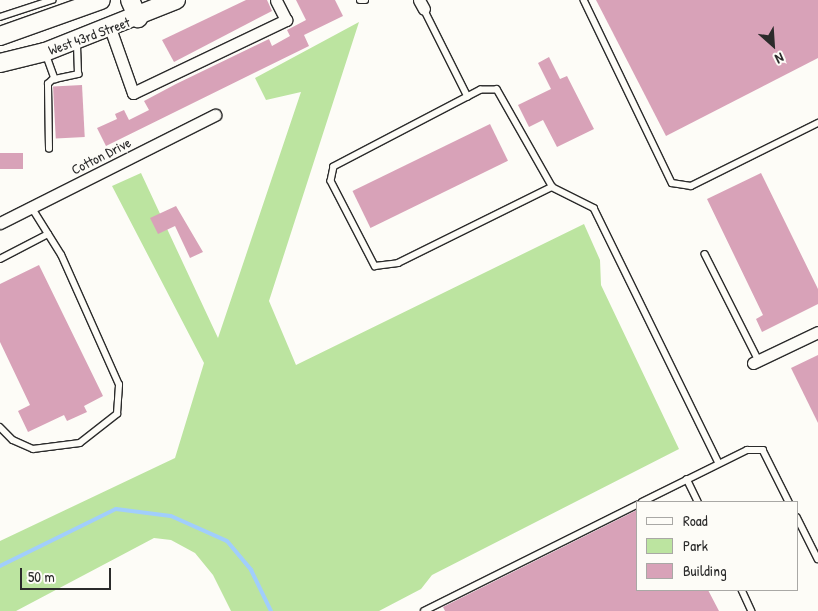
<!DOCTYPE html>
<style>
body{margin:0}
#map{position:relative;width:818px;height:611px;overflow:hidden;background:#fdfcf7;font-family:"Patrick Hand",sans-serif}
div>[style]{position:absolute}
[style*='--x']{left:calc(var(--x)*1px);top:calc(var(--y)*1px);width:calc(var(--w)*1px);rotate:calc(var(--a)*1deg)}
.green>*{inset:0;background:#bce4a0}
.stream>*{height:4px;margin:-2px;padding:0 2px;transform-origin:2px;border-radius:2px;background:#a1cefc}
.building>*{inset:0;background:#d8a2b8;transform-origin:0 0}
.roads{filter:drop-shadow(1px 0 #2b2b2b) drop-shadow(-1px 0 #2b2b2b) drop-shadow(0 1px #2b2b2b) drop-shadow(0 -1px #2b2b2b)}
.lane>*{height:5.5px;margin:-2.75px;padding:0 2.75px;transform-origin:2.75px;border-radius:2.75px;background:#fdfcf7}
.street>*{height:11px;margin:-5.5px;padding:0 5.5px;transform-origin:5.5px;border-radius:5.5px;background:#fdfcf7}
.primary>*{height:18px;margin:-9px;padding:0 9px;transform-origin:9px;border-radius:9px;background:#fdfcf7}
span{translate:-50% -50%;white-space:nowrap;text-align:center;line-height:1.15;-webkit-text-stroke:4px #fdfcf7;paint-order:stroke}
.street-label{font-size:14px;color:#2b2b2b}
.legend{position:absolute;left:636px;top:501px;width:162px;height:90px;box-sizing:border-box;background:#fdfcf7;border:1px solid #a9a8a5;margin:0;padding:6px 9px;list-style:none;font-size:15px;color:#2b2b2b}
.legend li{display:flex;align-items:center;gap:10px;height:25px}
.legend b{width:25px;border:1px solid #a9a8a5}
.north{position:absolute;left:748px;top:20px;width:50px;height:50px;-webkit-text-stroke:4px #fdfcf7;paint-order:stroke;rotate:154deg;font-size:14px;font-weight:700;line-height:20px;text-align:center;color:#2b2b2b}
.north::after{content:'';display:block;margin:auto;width:18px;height:22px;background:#2b2b2b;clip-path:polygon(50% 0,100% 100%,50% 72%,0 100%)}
.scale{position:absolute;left:20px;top:568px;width:91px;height:22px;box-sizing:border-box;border:2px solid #2b2b2b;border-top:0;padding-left:6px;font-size:15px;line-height:18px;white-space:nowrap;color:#2b2b2b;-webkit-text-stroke:4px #fdfcf7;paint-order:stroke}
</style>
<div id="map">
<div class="green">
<div style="clip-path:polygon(359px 22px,269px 301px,296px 365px,584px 224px,600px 260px,601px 285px,679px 449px,432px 575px,421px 589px,379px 611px,231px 611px,213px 575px,195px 553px,171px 540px,154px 538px,16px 611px,0 611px,0 541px,175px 458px,204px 363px,112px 186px,141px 173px,218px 338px,301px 92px,266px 100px,255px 78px)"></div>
</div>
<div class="stream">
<div style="--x:0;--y:566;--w:129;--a:-26.2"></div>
<div style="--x:116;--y:509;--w:55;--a:7.3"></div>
<div style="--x:171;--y:516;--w:61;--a:24.1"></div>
<div style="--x:227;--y:541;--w:38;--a:50"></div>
<div style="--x:251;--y:570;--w:46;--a:64"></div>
</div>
<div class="building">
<div style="clip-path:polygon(246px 0,267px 0,272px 11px,174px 62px,162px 40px)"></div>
<div style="clip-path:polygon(296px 0,335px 0,343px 16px,304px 35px,309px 46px,106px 146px,97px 128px,117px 119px,115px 114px,124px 110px,129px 120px,149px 110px,144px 101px,176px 84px,269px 39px,272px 46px,290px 36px,287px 30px,306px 20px)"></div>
<div style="clip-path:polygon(596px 0,818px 0,818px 58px,666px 136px)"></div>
<div style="clip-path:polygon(549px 57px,560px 79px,567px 76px,594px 129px,557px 147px,543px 120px,529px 127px,518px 105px,551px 89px,538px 63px)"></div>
<div style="left:82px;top:85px;width:52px;height:29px;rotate:87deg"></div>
<div style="left:490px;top:124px;width:41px;height:153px;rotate:64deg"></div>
<div style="left:0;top:153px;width:23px;height:16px"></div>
<div style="clip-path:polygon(761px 173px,818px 289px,818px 304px,762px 332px,756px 319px,763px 315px,707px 199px)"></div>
<div style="clip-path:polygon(176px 206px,203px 252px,190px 258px,175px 226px,158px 234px,150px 218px)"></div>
<div style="clip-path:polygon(39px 265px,103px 396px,84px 406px,87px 412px,67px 421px,64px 415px,28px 432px,18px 411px,30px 405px,0 342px,0 284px)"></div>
<div style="clip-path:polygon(818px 355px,818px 423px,791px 368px)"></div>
<div style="clip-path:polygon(637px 510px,637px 590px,708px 590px,719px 611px,445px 611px,443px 607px)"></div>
</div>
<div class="roads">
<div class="lane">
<div style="--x:360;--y:0;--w:5;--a:0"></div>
<div style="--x:584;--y:0;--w:203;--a:64.3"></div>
<div style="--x:672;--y:183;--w:19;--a:9"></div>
<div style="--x:691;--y:186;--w:142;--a:-26.4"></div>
<div style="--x:424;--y:9;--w:98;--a:63.4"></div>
<div style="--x:0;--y:17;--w:55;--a:-18.1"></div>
<div style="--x:46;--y:54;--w:27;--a:70"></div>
<div style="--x:55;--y:79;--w:24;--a:-12"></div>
<div style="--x:78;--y:74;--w:32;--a:-92"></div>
<div style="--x:49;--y:149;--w:65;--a:-90.9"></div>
<div style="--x:48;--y:84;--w:8;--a:-45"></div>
<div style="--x:552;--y:187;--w:112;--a:-119.6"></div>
<div style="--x:497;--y:90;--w:16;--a:180"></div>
<div style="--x:481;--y:90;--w:166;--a:152.4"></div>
<div style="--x:334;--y:167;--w:14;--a:102"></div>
<div style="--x:331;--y:181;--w:96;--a:62.6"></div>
<div style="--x:375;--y:266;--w:23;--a:-7"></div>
<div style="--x:398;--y:263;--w:172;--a:-26.3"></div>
<div style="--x:552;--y:187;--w:47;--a:26.6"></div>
<div style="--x:594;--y:208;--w:284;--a:63.9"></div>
<div style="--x:705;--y:254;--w:120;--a:63.2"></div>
<div style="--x:0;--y:259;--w:54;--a:-27.5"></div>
<div style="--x:0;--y:427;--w:18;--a:45"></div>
<div style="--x:13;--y:440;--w:22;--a:24"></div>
<div style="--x:33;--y:449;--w:47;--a:-7.3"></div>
<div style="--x:80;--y:443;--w:47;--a:-38.1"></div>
<div style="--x:117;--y:414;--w:29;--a:-86"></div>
<div style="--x:119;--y:385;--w:142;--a:-114"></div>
<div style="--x:61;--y:255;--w:57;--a:-122"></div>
<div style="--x:687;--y:479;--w:25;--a:64"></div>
<div style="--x:642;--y:502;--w:117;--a:-26.3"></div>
<div style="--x:747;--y:450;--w:16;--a:0"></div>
<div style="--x:763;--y:450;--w:58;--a:63.4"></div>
<div style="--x:797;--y:517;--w:47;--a:63.4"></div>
<div style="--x:742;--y:590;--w:23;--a:65"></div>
<div style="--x:424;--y:611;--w:238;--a:-26.5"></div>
</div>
<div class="street">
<div style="--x:419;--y:0;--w:10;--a:61"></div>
<div style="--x:110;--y:28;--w:69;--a:70.5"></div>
<div style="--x:133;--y:93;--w:170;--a:-25.5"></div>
<div style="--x:286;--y:20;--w:22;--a:-117"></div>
<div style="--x:0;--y:223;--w:241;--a:-26.7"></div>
<div style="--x:753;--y:363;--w:72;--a:-25.5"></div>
</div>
<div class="primary">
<div style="--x:130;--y:0;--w:20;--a:66"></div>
<div style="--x:0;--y:36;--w:107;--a:-19.6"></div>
<div style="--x:0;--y:63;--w:46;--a:-13.7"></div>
<div style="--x:45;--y:52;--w:141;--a:-21.7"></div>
</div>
</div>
<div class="street-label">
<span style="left:89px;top:36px;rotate:-20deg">West 43rd Street</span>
<span style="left:101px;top:156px;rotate:-27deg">Cotton Drive</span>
</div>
<ul class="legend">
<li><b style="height:6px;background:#fdfcf7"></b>Road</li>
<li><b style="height:14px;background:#bce4a0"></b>Park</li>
<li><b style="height:14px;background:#d8a2b8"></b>Building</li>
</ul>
<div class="north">N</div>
<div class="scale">50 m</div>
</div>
